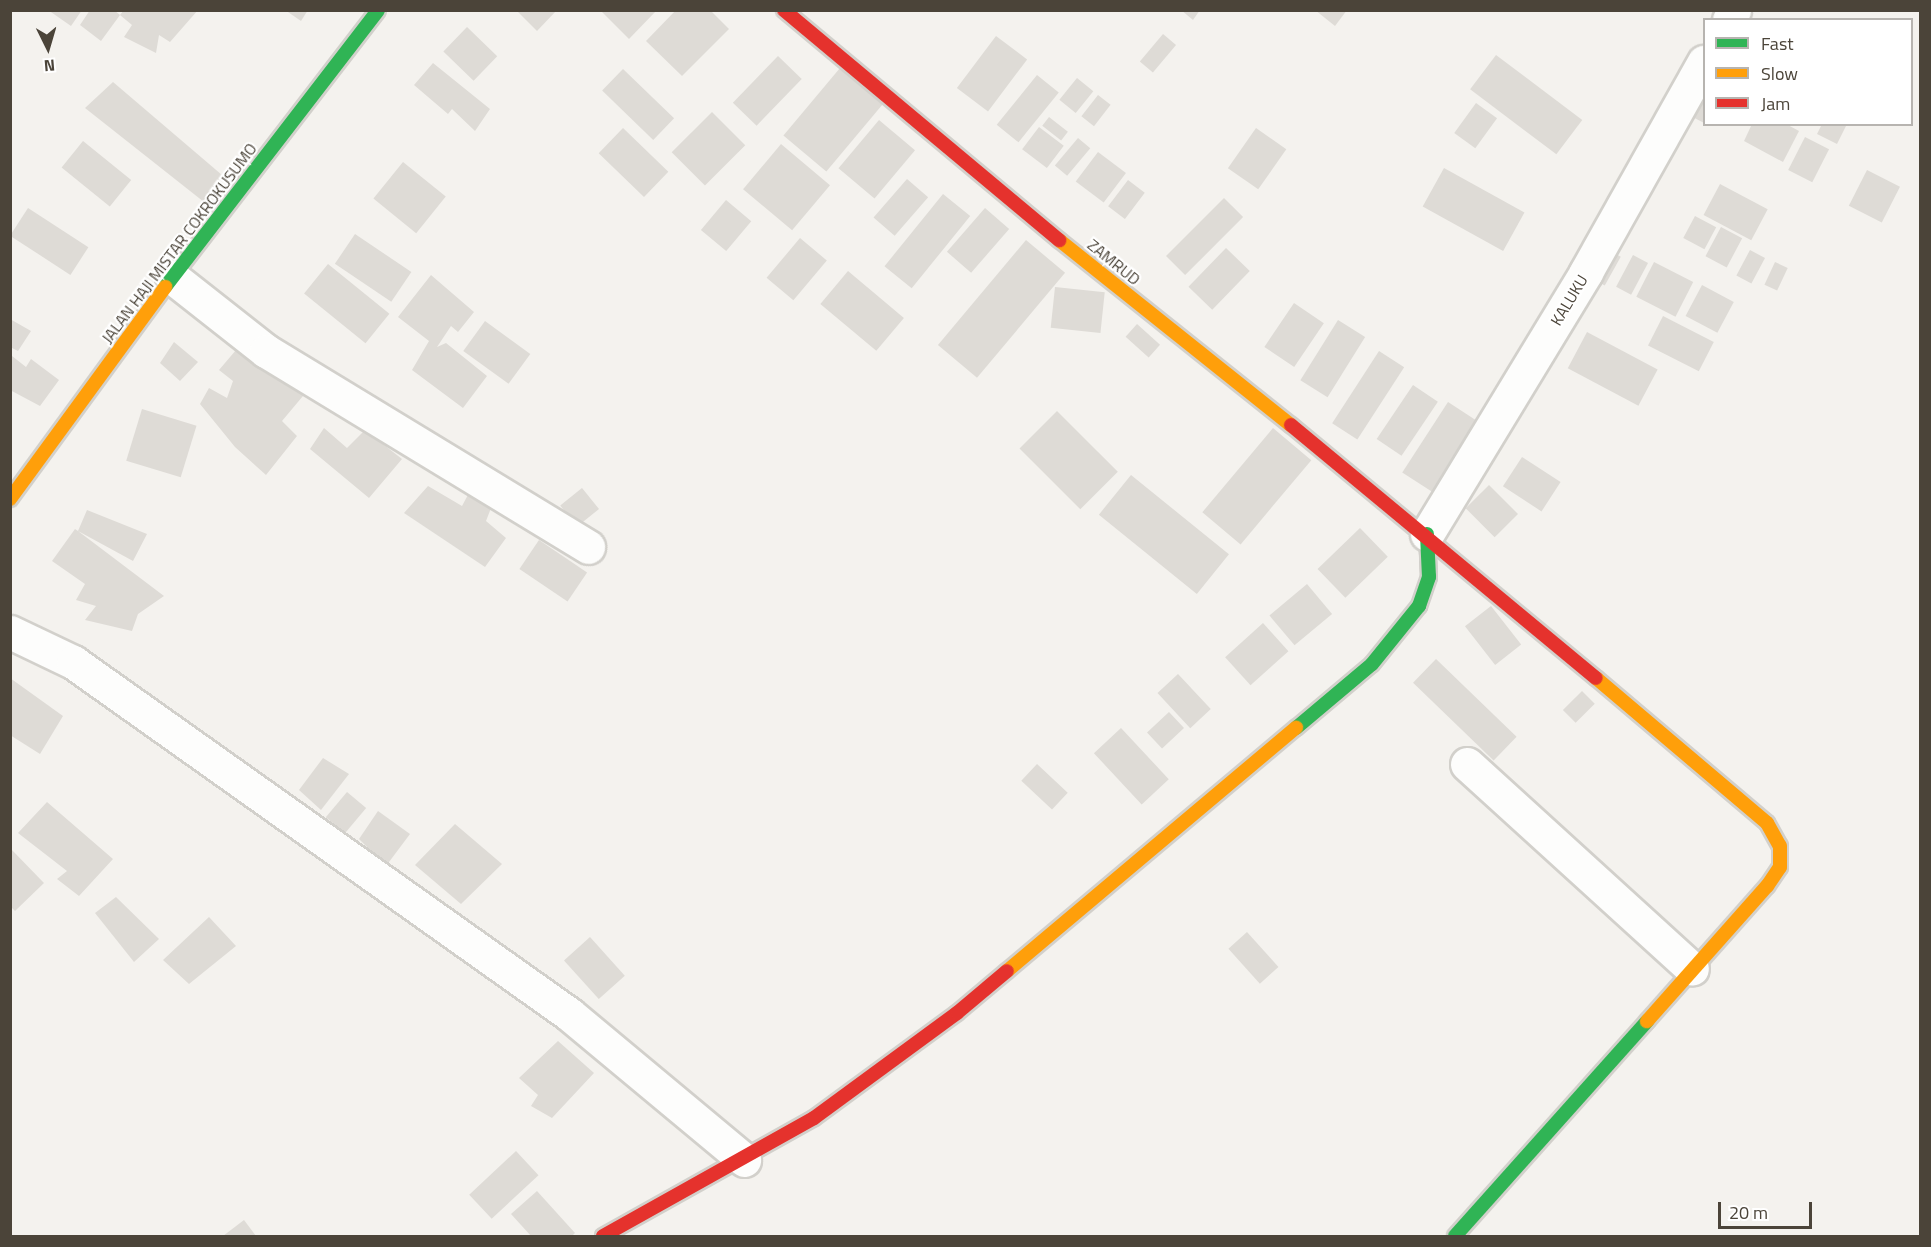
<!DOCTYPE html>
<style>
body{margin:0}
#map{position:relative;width:1931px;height:1247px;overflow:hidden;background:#f4f2ee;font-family:"Titillium Web",sans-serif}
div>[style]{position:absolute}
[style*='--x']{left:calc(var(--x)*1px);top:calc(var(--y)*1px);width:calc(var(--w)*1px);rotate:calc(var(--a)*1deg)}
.building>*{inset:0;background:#dedbd6;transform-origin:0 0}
.roads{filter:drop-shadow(2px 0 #d2d0cb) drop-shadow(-2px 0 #d2d0cb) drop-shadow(0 2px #d2d0cb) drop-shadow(0 -2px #d2d0cb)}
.street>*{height:33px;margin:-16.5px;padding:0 16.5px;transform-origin:16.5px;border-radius:16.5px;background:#fdfdfc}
.fast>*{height:14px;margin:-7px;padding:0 7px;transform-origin:7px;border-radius:7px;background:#30b455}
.slow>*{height:14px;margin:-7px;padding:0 7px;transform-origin:7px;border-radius:7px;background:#ff9f0a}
.jam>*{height:14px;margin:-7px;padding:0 7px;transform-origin:7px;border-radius:7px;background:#e5322d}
span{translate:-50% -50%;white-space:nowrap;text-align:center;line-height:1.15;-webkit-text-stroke:4.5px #fff;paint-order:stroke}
.street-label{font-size:16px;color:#4b4439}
.frame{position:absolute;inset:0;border:12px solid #4b4439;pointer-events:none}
.legend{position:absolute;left:1703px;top:18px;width:210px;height:108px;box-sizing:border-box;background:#fff;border:2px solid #b7b4b0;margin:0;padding:8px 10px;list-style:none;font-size:18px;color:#4b4439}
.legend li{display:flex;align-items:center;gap:12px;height:30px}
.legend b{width:30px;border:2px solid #b7b4b0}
.north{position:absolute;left:18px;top:18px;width:60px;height:60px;-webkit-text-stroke:4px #fff;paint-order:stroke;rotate:175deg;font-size:16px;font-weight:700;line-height:24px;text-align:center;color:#4b4439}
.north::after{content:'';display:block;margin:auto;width:21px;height:27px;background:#4b4439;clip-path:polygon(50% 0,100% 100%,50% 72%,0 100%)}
.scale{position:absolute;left:1718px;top:1202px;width:94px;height:27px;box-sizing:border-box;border:3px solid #4b4439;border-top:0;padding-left:8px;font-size:18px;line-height:21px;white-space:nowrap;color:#4b4439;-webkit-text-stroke:4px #fff;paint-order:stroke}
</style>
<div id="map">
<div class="building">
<div style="clip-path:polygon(48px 10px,82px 10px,71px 26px)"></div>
<div style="clip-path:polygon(90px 10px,114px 10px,120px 15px,101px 41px,80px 25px)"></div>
<div style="clip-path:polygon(124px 10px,198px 10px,170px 42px,159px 35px,156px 53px,124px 37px,132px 25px,120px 15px)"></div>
<div style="clip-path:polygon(285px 10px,308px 10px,301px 21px)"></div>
<div style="clip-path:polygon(516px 10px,557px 10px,537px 31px)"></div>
<div style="clip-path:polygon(600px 10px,657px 10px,629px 39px)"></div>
<div style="clip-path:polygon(676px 10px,710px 10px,729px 29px,682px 76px,646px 41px)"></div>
<div style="clip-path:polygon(1181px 10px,1200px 10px,1193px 20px)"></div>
<div style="clip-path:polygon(1315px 10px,1347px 10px,1335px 26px)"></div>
<div style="left:467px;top:27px;width:42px;height:34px;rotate:44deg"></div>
<div style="left:1163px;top:34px;width:17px;height:36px;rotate:40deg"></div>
<div style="left:996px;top:36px;width:39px;height:65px;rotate:37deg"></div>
<div style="left:1496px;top:55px;width:108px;height:43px;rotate:37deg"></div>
<div style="left:778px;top:56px;width:33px;height:65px;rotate:44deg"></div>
<div style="clip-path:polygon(433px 63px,490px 109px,475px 131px,452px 109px,448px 114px,414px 85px)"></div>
<div style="left:840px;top:68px;width:56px;height:88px;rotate:40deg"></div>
<div style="left:623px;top:69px;width:71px;height:30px;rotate:44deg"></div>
<div style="left:1037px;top:75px;width:28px;height:64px;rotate:39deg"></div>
<div style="left:1077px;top:78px;width:21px;height:28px;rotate:39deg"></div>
<div style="clip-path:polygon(113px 82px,222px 175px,204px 202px,85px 108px)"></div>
<div style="clip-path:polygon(1698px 92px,1704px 96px,1704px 123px,1687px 114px)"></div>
<div style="left:1098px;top:95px;width:16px;height:27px;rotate:38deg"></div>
<div style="left:1476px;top:103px;width:26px;height:37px;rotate:36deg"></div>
<div style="left:712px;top:112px;width:47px;height:57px;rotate:45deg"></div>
<div style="left:1049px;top:117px;width:24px;height:11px;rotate:38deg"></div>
<div style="left:879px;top:120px;width:47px;height:63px;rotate:40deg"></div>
<div style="clip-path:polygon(1752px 124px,1786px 124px,1799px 131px,1783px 162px,1744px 141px)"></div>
<div style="clip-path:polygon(1822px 124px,1847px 124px,1837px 144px,1817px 134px)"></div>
<div style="left:1039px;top:127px;width:31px;height:28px;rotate:37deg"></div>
<div style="left:623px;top:128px;width:63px;height:35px;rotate:44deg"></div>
<div style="left:1256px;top:128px;width:37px;height:49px;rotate:35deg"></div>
<div style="left:1805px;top:137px;width:27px;height:37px;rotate:27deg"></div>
<div style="left:1078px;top:138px;width:16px;height:36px;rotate:40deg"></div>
<div style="left:83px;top:141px;width:62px;height:34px;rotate:39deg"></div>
<div style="left:781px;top:144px;width:64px;height:59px;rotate:40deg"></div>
<div style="left:1098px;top:152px;width:35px;height:37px;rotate:37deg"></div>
<div style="left:403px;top:162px;width:55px;height:47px;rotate:39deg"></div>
<div style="left:1444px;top:168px;width:92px;height:44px;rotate:29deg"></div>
<div style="left:1867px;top:170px;width:37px;height:40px;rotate:27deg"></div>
<div style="left:907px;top:179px;width:28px;height:51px;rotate:41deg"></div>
<div style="left:1128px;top:180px;width:21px;height:33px;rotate:37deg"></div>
<div style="left:1720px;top:184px;width:54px;height:35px;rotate:28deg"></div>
<div style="left:943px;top:194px;width:35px;height:93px;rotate:39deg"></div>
<div style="left:1224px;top:198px;width:27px;height:82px;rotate:45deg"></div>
<div style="left:726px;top:200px;width:33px;height:39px;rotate:40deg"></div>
<div style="left:28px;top:208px;width:72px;height:33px;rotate:33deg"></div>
<div style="left:985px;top:208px;width:32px;height:58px;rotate:41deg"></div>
<div style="left:1695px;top:216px;width:24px;height:25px;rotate:28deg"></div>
<div style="left:1721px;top:227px;width:24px;height:33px;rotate:28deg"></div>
<div style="left:355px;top:234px;width:68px;height:36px;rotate:34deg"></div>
<div style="left:800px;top:238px;width:35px;height:52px;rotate:40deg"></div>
<div style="left:1026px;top:240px;width:51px;height:137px;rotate:40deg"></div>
<div style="left:1226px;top:248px;width:33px;height:54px;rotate:44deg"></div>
<div style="left:1605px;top:248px;width:18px;height:33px;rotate:29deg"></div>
<div style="left:1750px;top:250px;width:17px;height:29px;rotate:28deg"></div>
<div style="left:1633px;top:255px;width:17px;height:36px;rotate:28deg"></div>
<div style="left:1654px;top:262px;width:44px;height:39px;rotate:27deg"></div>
<div style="left:1775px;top:262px;width:14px;height:25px;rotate:25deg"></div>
<div style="left:328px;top:264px;width:79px;height:38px;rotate:39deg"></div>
<div style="left:848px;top:271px;width:73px;height:43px;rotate:40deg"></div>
<div style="clip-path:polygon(431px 275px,474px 312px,458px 332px,451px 326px,437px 347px,446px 343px,487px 376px,463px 408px,412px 370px,429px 341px,398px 317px)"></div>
<div style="left:1702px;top:285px;width:36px;height:35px;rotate:28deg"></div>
<div style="left:1055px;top:287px;width:50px;height:41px;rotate:6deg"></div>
<div style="left:1294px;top:303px;width:36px;height:53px;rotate:34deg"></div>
<div style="left:1663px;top:316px;width:57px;height:33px;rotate:27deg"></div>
<div style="clip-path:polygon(10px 319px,31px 331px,18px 351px,10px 347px)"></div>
<div style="left:1338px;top:320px;width:32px;height:71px;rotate:32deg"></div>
<div style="left:485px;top:321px;width:56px;height:37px;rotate:36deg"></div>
<div style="left:1137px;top:324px;width:31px;height:17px;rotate:42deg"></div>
<div style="left:1587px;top:332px;width:80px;height:41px;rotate:28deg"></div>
<div style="clip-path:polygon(174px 342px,198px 362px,180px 381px,160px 363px)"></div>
<div style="clip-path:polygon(242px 343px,308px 390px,282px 421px,297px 436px,266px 475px,235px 447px,200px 404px,209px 388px,227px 398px,233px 381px,219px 370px)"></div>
<div style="left:1379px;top:351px;width:30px;height:86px;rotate:33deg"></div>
<div style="clip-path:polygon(12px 356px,26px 367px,31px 359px,59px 380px,40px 406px,10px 390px)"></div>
<div style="left:1413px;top:385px;width:30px;height:65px;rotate:34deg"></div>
<div style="left:1448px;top:402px;width:37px;height:84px;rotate:33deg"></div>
<div style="left:142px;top:409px;width:57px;height:54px;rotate:17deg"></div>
<div style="left:1057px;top:411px;width:86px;height:53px;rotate:45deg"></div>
<div style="clip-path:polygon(324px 428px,347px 448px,365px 430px,402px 459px,369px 498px,310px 449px)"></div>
<div style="left:1273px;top:428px;width:50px;height:110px;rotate:40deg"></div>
<div style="left:1522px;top:457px;width:46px;height:35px;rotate:33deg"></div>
<div style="left:1131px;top:475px;width:126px;height:51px;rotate:39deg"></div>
<div style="left:1489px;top:485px;width:41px;height:33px;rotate:45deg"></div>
<div style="clip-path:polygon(428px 486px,462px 506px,470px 491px,493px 503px,486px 521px,506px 538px,485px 567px,404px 513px)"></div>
<div style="left:582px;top:488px;width:27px;height:28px;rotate:51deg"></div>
<div style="clip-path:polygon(87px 510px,147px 534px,133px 561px,78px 531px,164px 596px,138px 614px,132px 631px,85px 620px,96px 606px,76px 600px,85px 584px,52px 561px,75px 529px,78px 531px)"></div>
<div style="left:1360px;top:528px;width:40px;height:59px;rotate:46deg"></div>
<div style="left:539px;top:540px;width:58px;height:35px;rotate:34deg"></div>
<div style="left:1307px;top:584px;width:39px;height:49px;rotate:50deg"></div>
<div style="left:1491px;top:606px;width:49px;height:33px;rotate:52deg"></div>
<div style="left:1263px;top:623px;width:38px;height:51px;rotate:48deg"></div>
<div style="left:1436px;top:659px;width:112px;height:33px;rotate:44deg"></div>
<div style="left:1178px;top:674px;width:48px;height:28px;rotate:47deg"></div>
<div style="clip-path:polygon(10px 678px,63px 716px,40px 754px,10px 735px)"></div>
<div style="left:1582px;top:691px;width:18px;height:27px;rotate:45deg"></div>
<div style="left:1169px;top:712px;width:22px;height:30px;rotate:47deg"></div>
<div style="left:1121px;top:728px;width:70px;height:37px;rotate:47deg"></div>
<div style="clip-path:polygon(323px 758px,349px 774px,321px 810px,299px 790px)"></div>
<div style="left:1037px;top:764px;width:42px;height:23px;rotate:43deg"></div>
<div style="left:347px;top:792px;width:25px;height:33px;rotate:40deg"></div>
<div style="clip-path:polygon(47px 802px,113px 859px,79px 896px,57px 879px,67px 871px,18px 833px)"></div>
<div style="clip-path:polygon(378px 811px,410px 834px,386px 866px,359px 839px)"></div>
<div style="clip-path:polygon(455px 824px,502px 864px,461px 904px,415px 865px)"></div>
<div style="clip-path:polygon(10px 848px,44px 883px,15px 911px,10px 906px)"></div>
<div style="clip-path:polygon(116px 897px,159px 939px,134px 962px,95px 913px)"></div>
<div style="clip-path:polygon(209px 917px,236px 946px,189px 984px,163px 960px)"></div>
<div style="left:1247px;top:932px;width:47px;height:25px;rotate:48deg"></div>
<div style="left:590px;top:937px;width:52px;height:35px;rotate:48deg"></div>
<div style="clip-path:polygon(558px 1041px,594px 1073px,552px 1118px,531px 1106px,538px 1095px,519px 1078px)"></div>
<div style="left:516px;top:1151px;width:33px;height:64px;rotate:47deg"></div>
<div style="clip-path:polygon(537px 1191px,575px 1233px,572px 1236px,531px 1236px,511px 1214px)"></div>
<div style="clip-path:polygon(244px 1220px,256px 1236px,223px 1236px)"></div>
</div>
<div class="roads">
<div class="street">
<div style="--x:1729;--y:20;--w:11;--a:-63"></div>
<div style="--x:172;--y:277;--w:120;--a:38.2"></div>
<div style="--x:266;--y:351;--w:377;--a:31.3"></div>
<div style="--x:1427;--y:534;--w:306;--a:-58.7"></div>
<div style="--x:1586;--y:272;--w:241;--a:-60.7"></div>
<div style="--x:10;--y:632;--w:70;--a:25.5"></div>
<div style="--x:73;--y:662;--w:608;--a:35.36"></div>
<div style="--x:569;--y:1014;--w:228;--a:39.8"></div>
<div style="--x:1467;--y:764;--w:304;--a:42.3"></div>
</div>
<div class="fast">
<div style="--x:165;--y:287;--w:349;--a:-52.4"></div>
<div style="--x:1296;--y:728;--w:99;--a:-40.1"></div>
<div style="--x:1372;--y:664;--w:75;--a:-51"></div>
<div style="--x:1419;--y:606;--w:31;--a:-71"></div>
<div style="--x:1429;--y:577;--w:43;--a:-92.7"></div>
<div style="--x:1455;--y:1236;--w:288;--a:-48.2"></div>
</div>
<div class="slow">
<div style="--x:1059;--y:240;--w:297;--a:38.6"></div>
<div style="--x:10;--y:499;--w:263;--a:-53.8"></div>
<div style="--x:1596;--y:678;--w:224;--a:40.3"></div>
<div style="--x:1767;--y:823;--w:26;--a:61"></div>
<div style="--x:1780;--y:846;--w:21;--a:90"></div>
<div style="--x:1780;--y:867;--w:23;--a:124"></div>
<div style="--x:1767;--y:886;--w:181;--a:131.6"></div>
<div style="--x:1007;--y:971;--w:378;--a:-40.1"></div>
</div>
<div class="jam">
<div style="--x:784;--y:10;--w:359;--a:39.9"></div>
<div style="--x:1291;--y:425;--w:396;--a:39.7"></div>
<div style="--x:603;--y:1236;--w:242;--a:-29.2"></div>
<div style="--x:814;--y:1118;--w:177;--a:-36.3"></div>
<div style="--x:957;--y:1013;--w:65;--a:-40"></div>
</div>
</div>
<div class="street-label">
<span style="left:179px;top:243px;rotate:-53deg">JALAN HAJI MISTAR COKROKUSUMO</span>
<span style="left:1114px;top:262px;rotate:39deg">ZAMRUD</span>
<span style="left:1569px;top:300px;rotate:-59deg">KALUKU</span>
</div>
<div class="frame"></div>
<ul class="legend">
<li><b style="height:8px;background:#30b455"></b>Fast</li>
<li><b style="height:8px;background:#ff9f0a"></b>Slow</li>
<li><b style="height:8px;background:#e5322d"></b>Jam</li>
</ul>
<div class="north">N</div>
<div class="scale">20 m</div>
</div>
